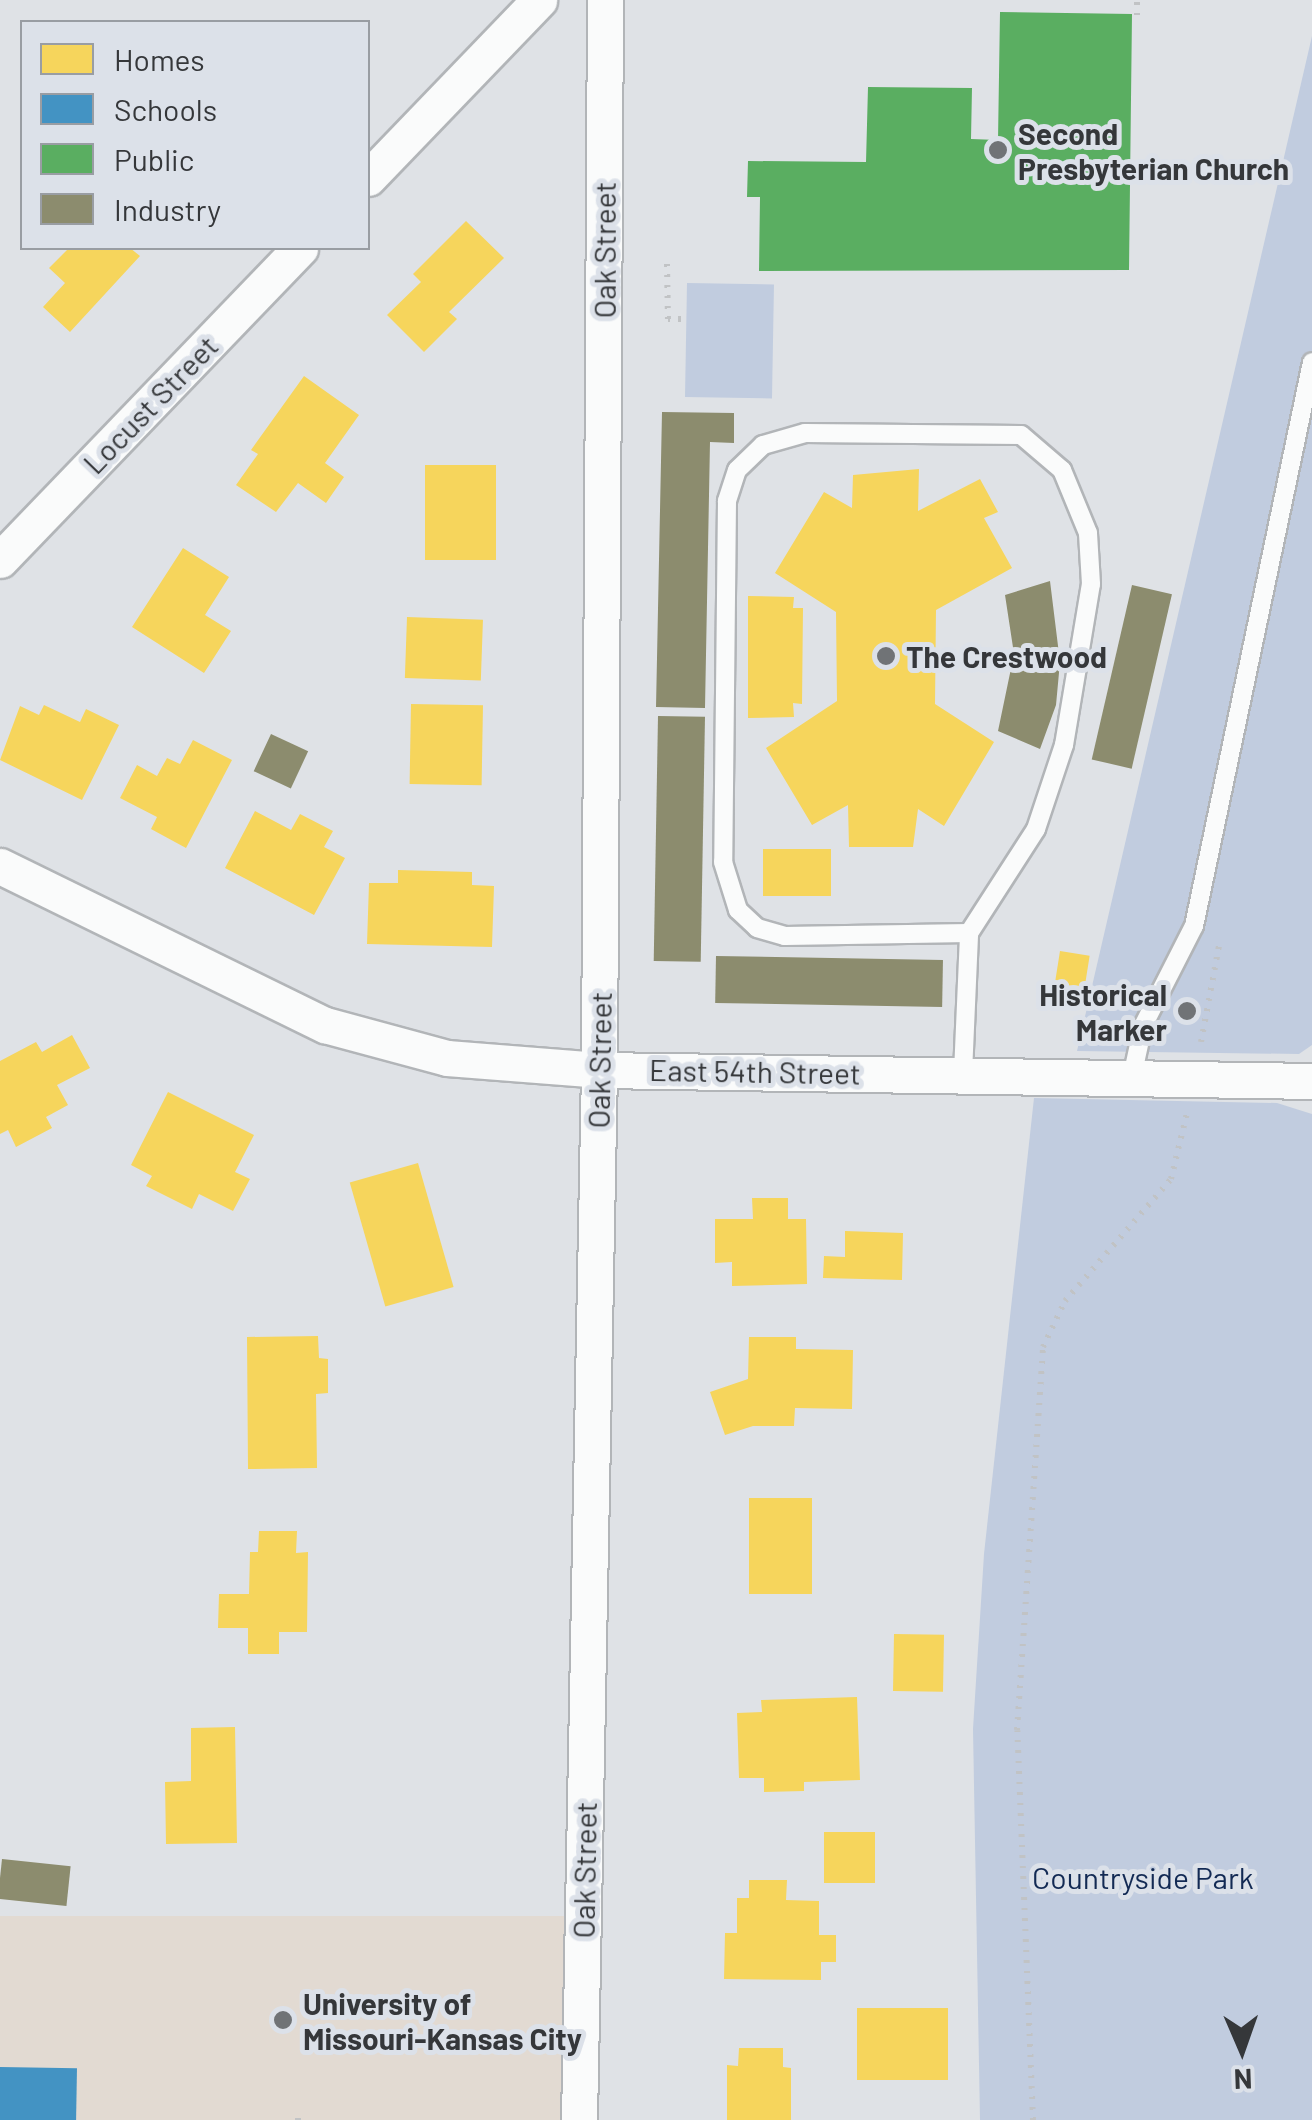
<!DOCTYPE html>
<style>
body{margin:0}
#map{position:relative;width:1312px;height:2120px;overflow:hidden;background:#dfe2e6;font-family:Barlow,sans-serif}
div>[style]{position:absolute}
[style*='--x']{left:calc(var(--x)*1px);top:calc(var(--y)*1px);width:calc(var(--w)*1px);rotate:calc(var(--a)*1deg)}
.education>*{inset:0;background:#e2dad2;transform-origin:0 0}
.green>*{inset:0;background:#c1ccdf;transform-origin:0 0}
.homes>*{inset:0;background:#f6d55c;transform-origin:0 0}
.schools>*{inset:0;background:#4393c3;transform-origin:0 0}
.public>*{inset:0;background:#5aae61}
.industry>*{inset:0;background:#8c8c6e;transform-origin:0 0}
.path>*{height:6px;margin-top:-3px;transform-origin:0;background:repeating-linear-gradient(90deg,#c1c3c5 0 2.5px,transparent 0 10.5px)}
.roads{filter:drop-shadow(2px 0 #b2b5b8) drop-shadow(-2px 0 #b2b5b8) drop-shadow(0 2px #b2b5b8) drop-shadow(0 -2px #b2b5b8)}
.service>*{height:18px;margin:-9px;padding:0 9px;transform-origin:9px;border-radius:9px;background:#fafbfb}
.minor>*{height:35px;margin:-17.5px;padding:0 17.5px;transform-origin:17.5px;border-radius:17.5px;background:#fafbfb}
.dots>*{width:28px;height:28px;translate:-50% -50%;box-sizing:border-box;border:5px solid #dce1e9;border-radius:50%}
span{translate:-50% -50%;white-space:nowrap;text-align:center;line-height:1.15;-webkit-text-stroke:10px #dce1e9;paint-order:stroke}
.poi-label{font-size:30px;color:#35373a;font-weight:700}
.left{translate:0 -50%;text-align:left}
.right{translate:-100% -50%;text-align:right}
.street-label{font-size:30px;color:#35373a}
.park-label{font-size:30px;color:#132a54}
.legend{position:absolute;left:20px;top:20px;width:350px;height:230px;box-sizing:border-box;background:#dce1e9;border:2px solid #999da3;margin:0;padding:12px 18px;list-style:none;font-size:30px;color:#35373a}
.legend li{display:flex;align-items:center;gap:20px;height:50px}
.legend b{width:50px;border:2px solid #999da3}
.north{position:absolute;left:1192px;top:2000px;width:100px;height:100px;-webkit-text-stroke:8px #dce1e9;paint-order:stroke;rotate:178deg;font-size:28px;font-weight:700;line-height:40px;text-align:center;color:#35373a}
.north::after{content:'';display:block;margin:auto;width:35px;height:45px;background:#35373a;clip-path:polygon(50% 0,100% 100%,50% 72%,0 100%)}
</style>
<div id="map">
<div class="education">
<div style="left:0;top:1916px;width:568px;height:204px"></div>
</div>
<div class="green">
<div style="clip-path:polygon(1312px 36px,1312px 1045px,1299px 1054px,1077px 1051px)"></div>
<div style="left:687px;top:283px;width:87px;height:114px;rotate:1deg"></div>
<div style="clip-path:polygon(1034px 1098px,1277px 1103px,1312px 1114px,1312px 2120px,980px 2120px,973px 1729px,984px 1554px)"></div>
</div>
<div class="homes">
<div style="clip-path:polygon(466px 221px,504px 258px,449px 312px,457px 319px,424px 352px,387px 315px,421px 282px,413px 274px)"></div>
<div style="clip-path:polygon(69px 248px,130px 248px,140px 256px,70px 332px,43px 307px,65px 283px,49px 268px)"></div>
<div style="clip-path:polygon(304px 376px,359px 415px,325px 463px,344px 477px,326px 503px,298px 483px,276px 512px,236px 485px,258px 454px,251px 450px)"></div>
<div style="left:425px;top:465px;width:71px;height:95px"></div>
<div style="clip-path:polygon(919px 469px,918px 511px,980px 479px,998px 512px,984px 518px,1012px 568px,936px 610px,935px 704px,994px 742px,944px 826px,918px 809px,913px 847px,849px 847px,848px 805px,812px 825px,766px 748px,837px 701px,836px 612px,775px 573px,824px 492px,852px 508px,853px 475px)"></div>
<div style="clip-path:polygon(183px 548px,229px 577px,205px 615px,231px 631px,204px 673px,132px 627px)"></div>
<div style="clip-path:polygon(748px 596px,794px 597px,793px 608px,803px 608px,802px 704px,793px 703px,794px 717px,748px 718px)"></div>
<div style="left:407px;top:617px;width:76px;height:61px;rotate:2deg"></div>
<div style="left:411px;top:704px;width:72px;height:80px;rotate:1deg"></div>
<div style="clip-path:polygon(44px 705px,80px 722px,86px 709px,119px 725px,82px 800px,0 760px,20px 706px,39px 715px)"></div>
<div style="clip-path:polygon(193px 740px,232px 760px,186px 848px,151px 829px,157px 817px,120px 798px,137px 765px,157px 776px,167px 758px,180px 764px)"></div>
<div style="clip-path:polygon(255px 811px,291px 830px,300px 814px,333px 831px,324px 847px,345px 858px,314px 915px,225px 868px)"></div>
<div style="left:763px;top:849px;width:68px;height:47px"></div>
<div style="clip-path:polygon(398px 870px,472px 872px,472px 885px,494px 886px,492px 947px,367px 944px,369px 883px,398px 883px)"></div>
<div style="left:1060px;top:951px;width:30px;height:46px;rotate:9deg"></div>
<div style="clip-path:polygon(72px 1035px,90px 1068px,57px 1085px,68px 1105px,46px 1117px,52px 1128px,16px 1147px,8px 1130px,0 1134px,0 1061px,36px 1042px,42px 1052px)"></div>
<div style="clip-path:polygon(168px 1092px,254px 1135px,235px 1172px,250px 1179px,233px 1211px,199px 1194px,192px 1209px,146px 1186px,152px 1176px,131px 1165px)"></div>
<div style="left:418px;top:1163px;width:129px;height:71px;rotate:74deg"></div>
<div style="clip-path:polygon(752px 1198px,788px 1198px,788px 1219px,806px 1219px,807px 1284px,732px 1286px,732px 1262px,715px 1263px,715px 1219px,753px 1219px)"></div>
<div style="clip-path:polygon(845px 1231px,903px 1233px,902px 1280px,823px 1278px,824px 1256px,845px 1257px)"></div>
<div style="clip-path:polygon(318px 1336px,319px 1358px,328px 1359px,328px 1393px,316px 1394px,317px 1468px,248px 1469px,247px 1337px)"></div>
<div style="clip-path:polygon(749px 1337px,796px 1337px,796px 1349px,853px 1350px,852px 1409px,795px 1408px,794px 1426px,753px 1426px,725px 1435px,710px 1392px,748px 1379px)"></div>
<div style="left:812px;top:1498px;width:96px;height:63px;rotate:90deg"></div>
<div style="clip-path:polygon(259px 1531px,297px 1531px,296px 1553px,308px 1552px,307px 1632px,279px 1632px,279px 1654px,248px 1654px,248px 1628px,218px 1628px,219px 1594px,249px 1594px,250px 1552px,258px 1552px)"></div>
<div style="left:894px;top:1634px;width:50px;height:57px;rotate:1deg"></div>
<div style="clip-path:polygon(857px 1697px,860px 1780px,804px 1782px,804px 1791px,764px 1792px,764px 1778px,739px 1778px,737px 1713px,762px 1712px,761px 1700px)"></div>
<div style="clip-path:polygon(235px 1727px,237px 1843px,166px 1844px,165px 1782px,191px 1781px,191px 1728px)"></div>
<div style="left:875px;top:1832px;width:51px;height:51px;rotate:90deg"></div>
<div style="clip-path:polygon(749px 1880px,787px 1880px,786px 1900px,819px 1901px,819px 1935px,836px 1935px,836px 1962px,821px 1962px,821px 1980px,724px 1979px,725px 1933px,737px 1933px,737px 1898px,749px 1898px)"></div>
<div style="left:857px;top:2008px;width:91px;height:72px"></div>
<div style="clip-path:polygon(739px 2048px,783px 2048px,783px 2067px,791px 2068px,791px 2120px,727px 2120px,727px 2065px,738px 2066px)"></div>
</div>
<div class="schools">
<div style="left:0;top:2067px;width:77px;height:53px;rotate:1deg"></div>
</div>
<div class="public">
<div style="clip-path:polygon(1000px 12px,1132px 14px,1129px 270px,759px 271px,760px 197px,747px 197px,748px 161px,866px 162px,868px 87px,972px 88px,971px 139px,998px 140px)"></div>
</div>
<div class="industry">
<div style="clip-path:polygon(662px 412px,734px 413px,734px 443px,710px 442px,705px 708px,656px 707px)"></div>
<div style="clip-path:polygon(1050px 581px,1060px 662px,1056px 705px,1040px 749px,998px 731px,1014px 654px,1005px 595px)"></div>
<div style="left:1132px;top:585px;width:41px;height:179px;rotate:13deg"></div>
<div style="left:658px;top:716px;width:47px;height:245px;rotate:1deg"></div>
<div style="left:271px;top:734px;width:41px;height:41px;rotate:25deg"></div>
<div style="left:716px;top:956px;width:227px;height:47px;rotate:1deg"></div>
<div style="left:2px;top:1859px;width:69px;height:40px;rotate:6deg"></div>
</div>
<div class="path">
<div style="--x:1137;--y:15;--w:15;--a:-90"></div>
<div style="--x:667;--y:264;--w:55;--a:89"></div>
<div style="--x:668;--y:319;--w:19;--a:0"></div>
<div style="--x:1201;--y:1042;--w:98;--a:-79.4"></div>
<div style="--x:298;--y:2120;--w:5;--a:-90"></div>
<div style="--x:1033;--y:2120;--w:390;--a:-92.3"></div>
<div style="--x:1017;--y:1730;--w:384;--a:-86.1"></div>
<div style="--x:1043;--y:1347;--w:51;--a:-64.4"></div>
<div style="--x:1065;--y:1301;--w:162;--a:-49"></div>
<div style="--x:1171;--y:1179;--w:68;--a:-76.4"></div>
</div>
<div class="roads">
<div class="service">
<div style="--x:963;--y:1073;--w:140;--a:-87.5"></div>
<div style="--x:969;--y:933;--w:124;--a:-57.2"></div>
<div style="--x:1036;--y:829;--w:89;--a:-71.6"></div>
<div style="--x:1064;--y:745;--w:163;--a:-80.5"></div>
<div style="--x:1091;--y:584;--w:51;--a:-93.4"></div>
<div style="--x:1088;--y:533;--w:68;--a:-112.4"></div>
<div style="--x:1062;--y:470;--w:54;--a:-139.5"></div>
<div style="--x:1021;--y:435;--w:216;--a:-179.5"></div>
<div style="--x:805;--y:433;--w:44;--a:164.1"></div>
<div style="--x:763;--y:445;--w:36;--a:136"></div>
<div style="--x:737;--y:470;--w:33;--a:108"></div>
<div style="--x:727;--y:501;--w:361;--a:90.6"></div>
<div style="--x:723;--y:862;--w:50;--a:72.6"></div>
<div style="--x:738;--y:910;--w:26;--a:43"></div>
<div style="--x:757;--y:928;--w:29;--a:16"></div>
<div style="--x:785;--y:936;--w:184;--a:-0.9"></div>
<div style="--x:1132;--y:1077;--w:52;--a:-77.8"></div>
<div style="--x:1143;--y:1026;--w:112;--a:-63"></div>
<div style="--x:1194;--y:926;--w:576;--a:-78.18"></div>
</div>
<div class="minor">
<div style="--x:368;--y:178;--w:247;--a:-46.1"></div>
<div style="--x:0;--y:560;--w:433;--a:-46.1"></div>
<div style="--x:0;--y:866;--w:362;--a:26.1"></div>
<div style="--x:325;--y:1025;--w:126;--a:15.1"></div>
<div style="--x:447;--y:1058;--w:152;--a:4.5"></div>
<div style="--x:599;--y:1070;--w:713;--a:0.88"></div>
<div style="--x:579;--y:2120;--w:1050;--a:-88.91"></div>
<div style="--x:599;--y:1070;--w:1070;--a:-89.68"></div>
</div>
</div>
<div class="dots">
<div style="left:998px;top:150px;background:#707376"></div>
<div style="left:886px;top:656px;background:#707376"></div>
<div style="left:1187px;top:1011px;background:#707376"></div>
<div style="left:283px;top:2020px;background:#707376"></div>
</div>
<div class="poi-label">
<span class="left" style="left:1018px;top:150px">Second<br>Presbyterian Church</span>
<span class="left" style="left:906px;top:656px">The Crestwood</span>
<span class="right" style="left:1167px;top:1011px">Historical<br>Marker</span>
<span class="left" style="left:303px;top:2020px">University of<br>Missouri-Kansas City</span>
</div>
<div class="street-label">
<span style="left:604px;top:250px;rotate:-90deg">Oak Street</span>
<span style="left:150px;top:404px;rotate:-46deg">Locust Street</span>
<span style="left:599px;top:1060px;rotate:-89deg">Oak Street</span>
<span style="left:755px;top:1071px;rotate:1deg">East 54th Street</span>
<span style="left:584px;top:1870px;rotate:-89deg">Oak Street</span>
</div>
<div class="park-label">
<span style="left:1143px;top:1877px">Countryside Park</span>
</div>
<ul class="legend">
<li><b style="height:28px;background:#f6d55c"></b>Homes</li>
<li><b style="height:28px;background:#4393c3"></b>Schools</li>
<li><b style="height:28px;background:#5aae61"></b>Public</li>
<li><b style="height:28px;background:#8c8c6e"></b>Industry</li>
</ul>
<div class="north">N</div>
</div>
